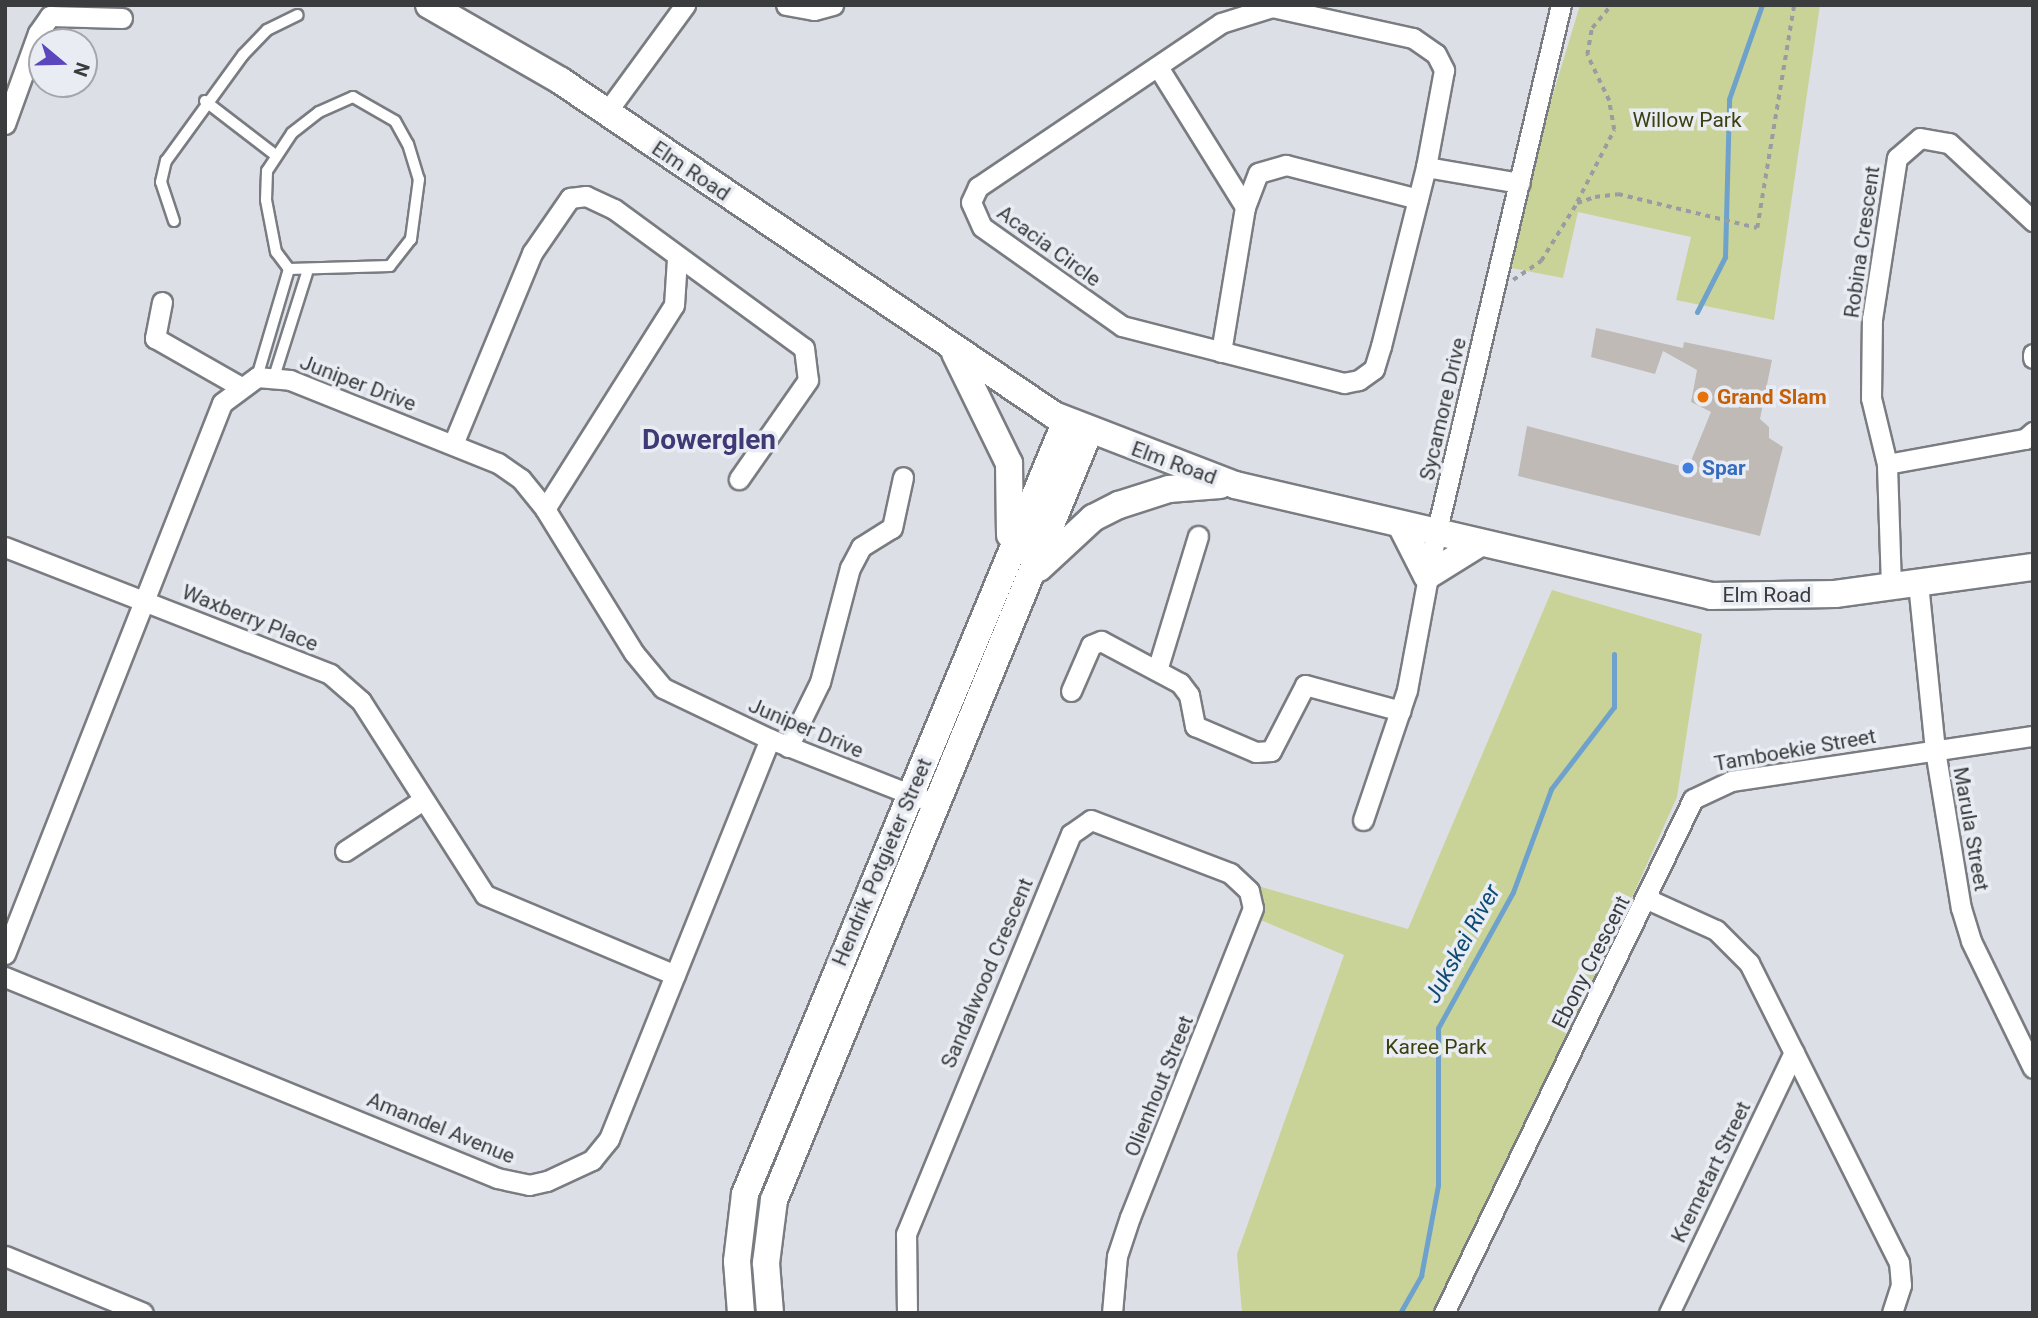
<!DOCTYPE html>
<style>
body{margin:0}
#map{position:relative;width:2038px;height:1318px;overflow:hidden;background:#dce0e6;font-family:Roboto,sans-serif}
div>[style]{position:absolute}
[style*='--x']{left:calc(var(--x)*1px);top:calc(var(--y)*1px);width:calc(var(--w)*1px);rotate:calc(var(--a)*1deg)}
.green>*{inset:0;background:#c9d397}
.stream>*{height:5px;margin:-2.5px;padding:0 2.5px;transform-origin:2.5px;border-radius:2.5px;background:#6ea2cc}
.building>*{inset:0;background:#c0bab6}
.path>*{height:3.5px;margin-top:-1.75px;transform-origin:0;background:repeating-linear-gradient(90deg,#999ca0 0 5px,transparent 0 10px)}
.roads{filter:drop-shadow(2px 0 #797c81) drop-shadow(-2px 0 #797c81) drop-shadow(0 2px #797c81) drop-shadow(0 -2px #797c81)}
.lane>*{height:10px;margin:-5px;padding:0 5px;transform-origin:5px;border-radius:5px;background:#fff}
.street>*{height:19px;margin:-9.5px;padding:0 9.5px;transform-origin:9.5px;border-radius:9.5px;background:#fff}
.secondary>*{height:26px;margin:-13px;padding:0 13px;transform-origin:13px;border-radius:13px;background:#fff}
.dots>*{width:19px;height:19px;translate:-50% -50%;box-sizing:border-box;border:4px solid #e9edf3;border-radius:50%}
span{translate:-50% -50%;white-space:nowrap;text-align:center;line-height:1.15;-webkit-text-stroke:7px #e9edf3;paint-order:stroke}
.park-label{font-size:21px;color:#3b4011}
.street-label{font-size:21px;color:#3a3c3e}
.food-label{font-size:21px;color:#c56008;font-weight:700}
.left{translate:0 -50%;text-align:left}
.shop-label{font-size:21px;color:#366cbe;font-weight:700}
.water-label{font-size:23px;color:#0d4b74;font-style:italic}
.district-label{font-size:28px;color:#403976;font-weight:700}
.frame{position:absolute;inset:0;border:7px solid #3a3c3e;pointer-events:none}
.north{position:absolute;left:28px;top:28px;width:70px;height:70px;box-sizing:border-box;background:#e9edf3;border:2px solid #a3a6ab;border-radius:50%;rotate:109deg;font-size:19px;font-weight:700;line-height:28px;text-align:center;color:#3a3c3e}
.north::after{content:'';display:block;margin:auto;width:24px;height:32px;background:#5b46be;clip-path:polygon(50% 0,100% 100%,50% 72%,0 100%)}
</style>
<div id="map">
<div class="green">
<div style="clip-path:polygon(1580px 5px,1820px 5px,1774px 320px,1676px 300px,1691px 237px,1578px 212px,1563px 278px,1501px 266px)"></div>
<div style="clip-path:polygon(1552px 590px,1702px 634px,1677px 797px,1446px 1313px,1242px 1313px,1237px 1254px,1344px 955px,1256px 918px,1244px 882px,1408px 929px)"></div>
</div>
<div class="stream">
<div style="--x:1697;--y:312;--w:62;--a:-63"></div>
<div style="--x:1725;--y:257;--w:158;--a:-88.5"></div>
<div style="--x:1729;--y:99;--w:100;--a:-70.7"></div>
<div style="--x:1400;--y:1313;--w:43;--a:-60.4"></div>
<div style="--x:1421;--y:1276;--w:93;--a:-79.4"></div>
<div style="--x:1438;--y:1185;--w:157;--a:-90"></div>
<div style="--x:1438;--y:1028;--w:155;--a:-61.1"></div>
<div style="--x:1513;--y:892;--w:110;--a:-69.7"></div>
<div style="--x:1551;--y:789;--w:103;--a:-52.5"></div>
<div style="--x:1614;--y:707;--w:53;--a:-90"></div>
</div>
<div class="building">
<div style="clip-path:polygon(1596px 328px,1683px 348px,1684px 342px,1772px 360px,1760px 419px,1769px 427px,1769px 438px,1783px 447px,1760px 536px,1518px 476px,1527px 426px,1688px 468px,1711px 412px,1691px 402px,1697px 370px,1663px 351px,1655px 374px,1591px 357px)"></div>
</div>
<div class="path">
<div style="--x:1577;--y:202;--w:81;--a:-62.8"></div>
<div style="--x:1614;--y:130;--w:29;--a:-100"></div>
<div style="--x:1609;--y:101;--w:51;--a:-115.6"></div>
<div style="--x:1587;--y:55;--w:27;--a:-80"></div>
<div style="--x:1592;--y:28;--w:30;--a:-50"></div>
<div style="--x:1513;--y:280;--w:34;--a:-34"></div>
<div style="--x:1541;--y:261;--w:68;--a:-58.2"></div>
<div style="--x:1577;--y:203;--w:19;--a:-18"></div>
<div style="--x:1595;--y:197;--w:23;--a:-7"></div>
<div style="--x:1618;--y:194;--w:143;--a:13.7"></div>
<div style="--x:1757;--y:228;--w:226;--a:-80.6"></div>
</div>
<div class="roads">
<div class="lane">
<div style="--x:353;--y:97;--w:48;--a:29.7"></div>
<div style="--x:395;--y:121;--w:26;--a:61"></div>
<div style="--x:408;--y:144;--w:37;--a:73"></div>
<div style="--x:419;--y:179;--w:61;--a:97.6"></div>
<div style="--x:411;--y:239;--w:34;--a:128"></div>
<div style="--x:390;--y:266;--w:101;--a:178.3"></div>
<div style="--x:289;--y:269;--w:21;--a:-127"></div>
<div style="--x:276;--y:252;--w:53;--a:-100.9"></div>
<div style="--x:266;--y:200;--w:29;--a:-88"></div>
<div style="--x:267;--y:171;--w:45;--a:-56.7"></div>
<div style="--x:292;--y:133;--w:34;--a:-38"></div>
<div style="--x:319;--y:112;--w:37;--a:-24"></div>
<div style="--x:205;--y:101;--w:87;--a:37.5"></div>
<div style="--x:174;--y:221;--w:41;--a:-108.4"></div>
<div style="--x:161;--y:182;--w:22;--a:-77"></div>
<div style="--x:166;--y:161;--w:131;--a:-54"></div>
<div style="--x:243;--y:55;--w:35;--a:-46"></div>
<div style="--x:267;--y:30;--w:34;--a:-26"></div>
<div style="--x:257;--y:377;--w:113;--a:-73.5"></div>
<div style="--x:274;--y:377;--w:109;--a:-72.4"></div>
</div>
<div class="street">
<div style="--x:786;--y:5;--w:28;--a:10"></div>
<div style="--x:814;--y:10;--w:20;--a:-15"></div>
<div style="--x:1272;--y:7;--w:144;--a:12.4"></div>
<div style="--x:1413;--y:38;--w:28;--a:35"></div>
<div style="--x:1436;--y:54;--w:18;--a:63"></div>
<div style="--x:1444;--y:70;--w:99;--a:100.5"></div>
<div style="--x:1426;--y:167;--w:185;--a:104.1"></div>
<div style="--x:1381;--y:346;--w:24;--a:107"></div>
<div style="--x:1374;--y:369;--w:19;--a:144"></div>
<div style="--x:1359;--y:380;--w:15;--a:169"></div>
<div style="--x:1344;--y:383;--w:229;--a:-165.6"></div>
<div style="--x:1122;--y:326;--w:171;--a:-144.7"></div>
<div style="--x:982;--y:227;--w:27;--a:-114"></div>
<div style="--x:971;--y:202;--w:17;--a:-65"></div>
<div style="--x:978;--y:187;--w:293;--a:-34"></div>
<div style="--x:1221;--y:23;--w:53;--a:-17.4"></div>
<div style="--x:1158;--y:67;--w:165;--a:58.1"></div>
<div style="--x:606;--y:113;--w:134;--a:-53.8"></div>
<div style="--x:5;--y:124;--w:97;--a:-70.1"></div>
<div style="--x:38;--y:33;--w:21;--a:-55"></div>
<div style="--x:50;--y:16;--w:72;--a:1.6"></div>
<div style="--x:1426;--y:167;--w:95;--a:9.7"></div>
<div style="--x:162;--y:302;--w:37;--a:101"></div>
<div style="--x:155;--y:338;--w:97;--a:29.7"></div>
<div style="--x:1221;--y:352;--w:147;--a:-80.6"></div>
<div style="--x:1245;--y:207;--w:36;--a:-69"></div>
<div style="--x:1258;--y:173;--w:29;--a:-16"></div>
<div style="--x:1286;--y:165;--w:136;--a:14.4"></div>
<div style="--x:2033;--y:354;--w:4;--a:90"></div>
<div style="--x:453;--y:444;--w:207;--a:-67.5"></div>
<div style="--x:532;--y:253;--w:67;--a:-55.4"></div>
<div style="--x:570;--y:198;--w:16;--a:-7"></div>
<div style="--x:586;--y:196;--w:31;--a:25"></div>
<div style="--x:614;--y:209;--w:235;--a:36.2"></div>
<div style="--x:804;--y:348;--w:32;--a:83"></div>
<div style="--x:808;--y:380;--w:121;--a:124.9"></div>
<div style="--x:1887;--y:464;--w:140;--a:-10.3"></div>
<div style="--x:2025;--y:439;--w:11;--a:-41"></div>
<div style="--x:545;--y:509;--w:241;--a:-57.7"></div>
<div style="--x:674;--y:305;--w:46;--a:-86.3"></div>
<div style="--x:5;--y:547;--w:349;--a:21.3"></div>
<div style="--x:330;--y:674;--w:41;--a:41.1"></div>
<div style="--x:361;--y:701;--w:230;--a:57.4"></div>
<div style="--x:485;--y:895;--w:206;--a:22.8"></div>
<div style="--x:1918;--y:583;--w:168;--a:84.2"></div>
<div style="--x:1935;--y:750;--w:160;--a:80.7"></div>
<div style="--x:1961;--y:908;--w:34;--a:73"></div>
<div style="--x:1971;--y:941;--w:141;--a:64"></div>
<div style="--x:1891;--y:586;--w:122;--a:-91.9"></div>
<div style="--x:1887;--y:464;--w:68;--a:-103.6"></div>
<div style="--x:1871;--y:398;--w:79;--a:-89.3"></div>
<div style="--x:1872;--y:319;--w:163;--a:-81.2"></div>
<div style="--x:1897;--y:158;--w:30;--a:-41"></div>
<div style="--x:1920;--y:138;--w:29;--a:10"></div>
<div style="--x:1949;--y:143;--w:115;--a:42.9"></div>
<div style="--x:1158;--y:667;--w:137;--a:-73"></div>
<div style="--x:1071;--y:691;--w:50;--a:-66.5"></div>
<div style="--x:1091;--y:645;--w:11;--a:-22"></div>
<div style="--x:1101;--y:641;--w:89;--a:28"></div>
<div style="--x:1180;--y:683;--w:15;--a:53"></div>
<div style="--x:1189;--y:695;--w:32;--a:79"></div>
<div style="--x:1195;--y:726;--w:66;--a:23.1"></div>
<div style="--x:1256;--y:752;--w:15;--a:-4"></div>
<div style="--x:1271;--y:751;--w:74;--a:-62.7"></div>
<div style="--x:1305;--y:685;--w:99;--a:15.2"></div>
<div style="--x:788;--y:747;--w:72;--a:-63.8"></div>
<div style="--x:820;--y:682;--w:118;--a:-75.3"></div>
<div style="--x:850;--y:568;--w:24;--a:-62"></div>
<div style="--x:861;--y:547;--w:36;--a:-32"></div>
<div style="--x:892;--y:528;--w:52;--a:-77.8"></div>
<div style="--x:1363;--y:820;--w:137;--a:-71.3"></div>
<div style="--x:1407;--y:690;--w:159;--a:-79.5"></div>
<div style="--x:1436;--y:534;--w:544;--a:-76.71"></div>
<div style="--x:345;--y:851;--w:90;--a:-33.2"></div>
<div style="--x:1645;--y:898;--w:78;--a:24.3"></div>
<div style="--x:1716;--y:930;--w:47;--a:45"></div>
<div style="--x:1749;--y:963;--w:335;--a:63.4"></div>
<div style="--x:1899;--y:1262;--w:23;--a:85"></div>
<div style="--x:1901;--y:1285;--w:29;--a:108"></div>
<div style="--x:5;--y:954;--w:592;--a:-68.5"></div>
<div style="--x:222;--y:403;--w:44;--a:-36.6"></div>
<div style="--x:257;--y:377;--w:33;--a:5"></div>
<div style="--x:290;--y:380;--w:224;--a:21.8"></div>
<div style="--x:498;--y:463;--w:28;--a:35"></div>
<div style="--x:521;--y:479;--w:38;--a:51"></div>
<div style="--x:545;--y:509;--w:169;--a:58.3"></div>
<div style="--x:634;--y:653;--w:45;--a:50.4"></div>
<div style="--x:663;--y:688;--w:119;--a:25.5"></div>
<div style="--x:770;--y:739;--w:163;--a:21.5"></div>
<div style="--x:5;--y:977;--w:531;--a:22.22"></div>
<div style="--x:497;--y:1178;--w:33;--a:12"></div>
<div style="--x:529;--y:1185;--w:18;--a:-13"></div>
<div style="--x:547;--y:1181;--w:50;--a:-25"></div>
<div style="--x:592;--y:1160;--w:27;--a:-51"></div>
<div style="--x:609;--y:1139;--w:431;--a:-68.1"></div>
<div style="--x:5;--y:1256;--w:149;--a:22.4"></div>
<div style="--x:907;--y:1313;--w:79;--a:-90.7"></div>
<div style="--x:906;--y:1234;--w:433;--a:-67.6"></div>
<div style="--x:1071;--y:834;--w:24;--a:-35"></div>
<div style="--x:1091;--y:820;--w:149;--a:20.9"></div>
<div style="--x:1230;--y:873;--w:26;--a:43"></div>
<div style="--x:1249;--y:891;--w:17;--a:77"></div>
<div style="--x:1253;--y:908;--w:333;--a:111.7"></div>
<div style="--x:1130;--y:1217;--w:41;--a:108.4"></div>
<div style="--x:1117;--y:1256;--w:57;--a:95"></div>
<div style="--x:1444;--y:1313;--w:571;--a:-64.15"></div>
<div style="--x:1693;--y:799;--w:42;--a:-25.3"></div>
<div style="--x:1731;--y:781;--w:305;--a:-8.5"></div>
<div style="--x:1669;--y:1313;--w:289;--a:-64.4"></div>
</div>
<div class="secondary">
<div style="--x:429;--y:5;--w:152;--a:29.9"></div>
<div style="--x:561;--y:81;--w:595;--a:34.12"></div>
<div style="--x:1054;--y:415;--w:194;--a:21.1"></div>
<div style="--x:1235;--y:485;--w:489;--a:13.1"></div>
<div style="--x:1711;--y:596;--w:124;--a:-0.9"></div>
<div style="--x:1835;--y:594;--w:200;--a:-7.8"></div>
<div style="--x:955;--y:353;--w:123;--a:63.9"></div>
<div style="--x:1009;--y:463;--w:72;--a:89.2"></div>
<div style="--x:1401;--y:525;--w:57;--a:63"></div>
<div style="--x:1427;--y:576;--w:62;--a:-31.9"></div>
<div style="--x:1039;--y:568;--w:74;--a:-42.8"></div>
<div style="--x:1093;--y:518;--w:29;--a:-27"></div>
<div style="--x:1119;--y:505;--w:52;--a:-17.7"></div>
<div style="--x:1169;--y:489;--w:51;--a:-4.5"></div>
<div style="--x:741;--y:1313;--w:52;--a:-94.4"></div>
<div style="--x:737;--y:1261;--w:67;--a:-83.2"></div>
<div style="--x:745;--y:1194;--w:837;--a:-67.45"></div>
<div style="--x:770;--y:1313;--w:50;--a:-94.6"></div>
<div style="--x:766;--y:1263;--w:64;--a:-82.8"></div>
<div style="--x:774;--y:1200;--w:830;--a:-67.7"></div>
</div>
</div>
<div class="dots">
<div style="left:1703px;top:397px;background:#e8710a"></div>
<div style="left:1688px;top:468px;background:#3f7fe0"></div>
</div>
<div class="park-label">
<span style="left:1687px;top:120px">Willow Park</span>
<span style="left:1436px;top:1047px">Karee Park</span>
</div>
<div class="street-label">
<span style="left:691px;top:171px;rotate:34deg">Elm Road</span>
<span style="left:1862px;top:242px;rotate:-82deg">Robina Crescent</span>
<span style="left:1049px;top:246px;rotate:36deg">Acacia Circle</span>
<span style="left:358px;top:383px;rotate:21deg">Juniper Drive</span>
<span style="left:1443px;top:409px;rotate:-77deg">Sycamore Drive</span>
<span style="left:1174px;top:463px;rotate:20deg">Elm Road</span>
<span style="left:1767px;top:595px">Elm Road</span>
<span style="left:250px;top:618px;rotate:22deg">Waxberry Place</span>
<span style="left:806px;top:728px;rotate:23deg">Juniper Drive</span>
<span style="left:1795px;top:750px;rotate:-10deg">Tamboekie Street</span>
<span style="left:1971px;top:829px;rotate:80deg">Marula Street</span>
<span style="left:882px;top:862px;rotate:-67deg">Hendrik Potgieter Street</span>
<span style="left:1591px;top:962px;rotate:-63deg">Ebony Crescent</span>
<span style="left:987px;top:973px;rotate:-67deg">Sandalwood Crescent</span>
<span style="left:1159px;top:1086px;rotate:-68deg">Olienhout Street</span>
<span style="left:441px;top:1128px;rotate:22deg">Amandel Avenue</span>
<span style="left:1711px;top:1172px;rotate:-64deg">Kremetart Street</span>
</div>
<div class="food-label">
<span class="left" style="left:1717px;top:397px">Grand Slam</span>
</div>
<div class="shop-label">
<span class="left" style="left:1702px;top:468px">Spar</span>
</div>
<div class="water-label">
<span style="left:1463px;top:944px;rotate:-61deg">Jukskei River</span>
</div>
<div class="district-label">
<span style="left:709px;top:440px">Dowerglen</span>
</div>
<div class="frame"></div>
<div class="north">N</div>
</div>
